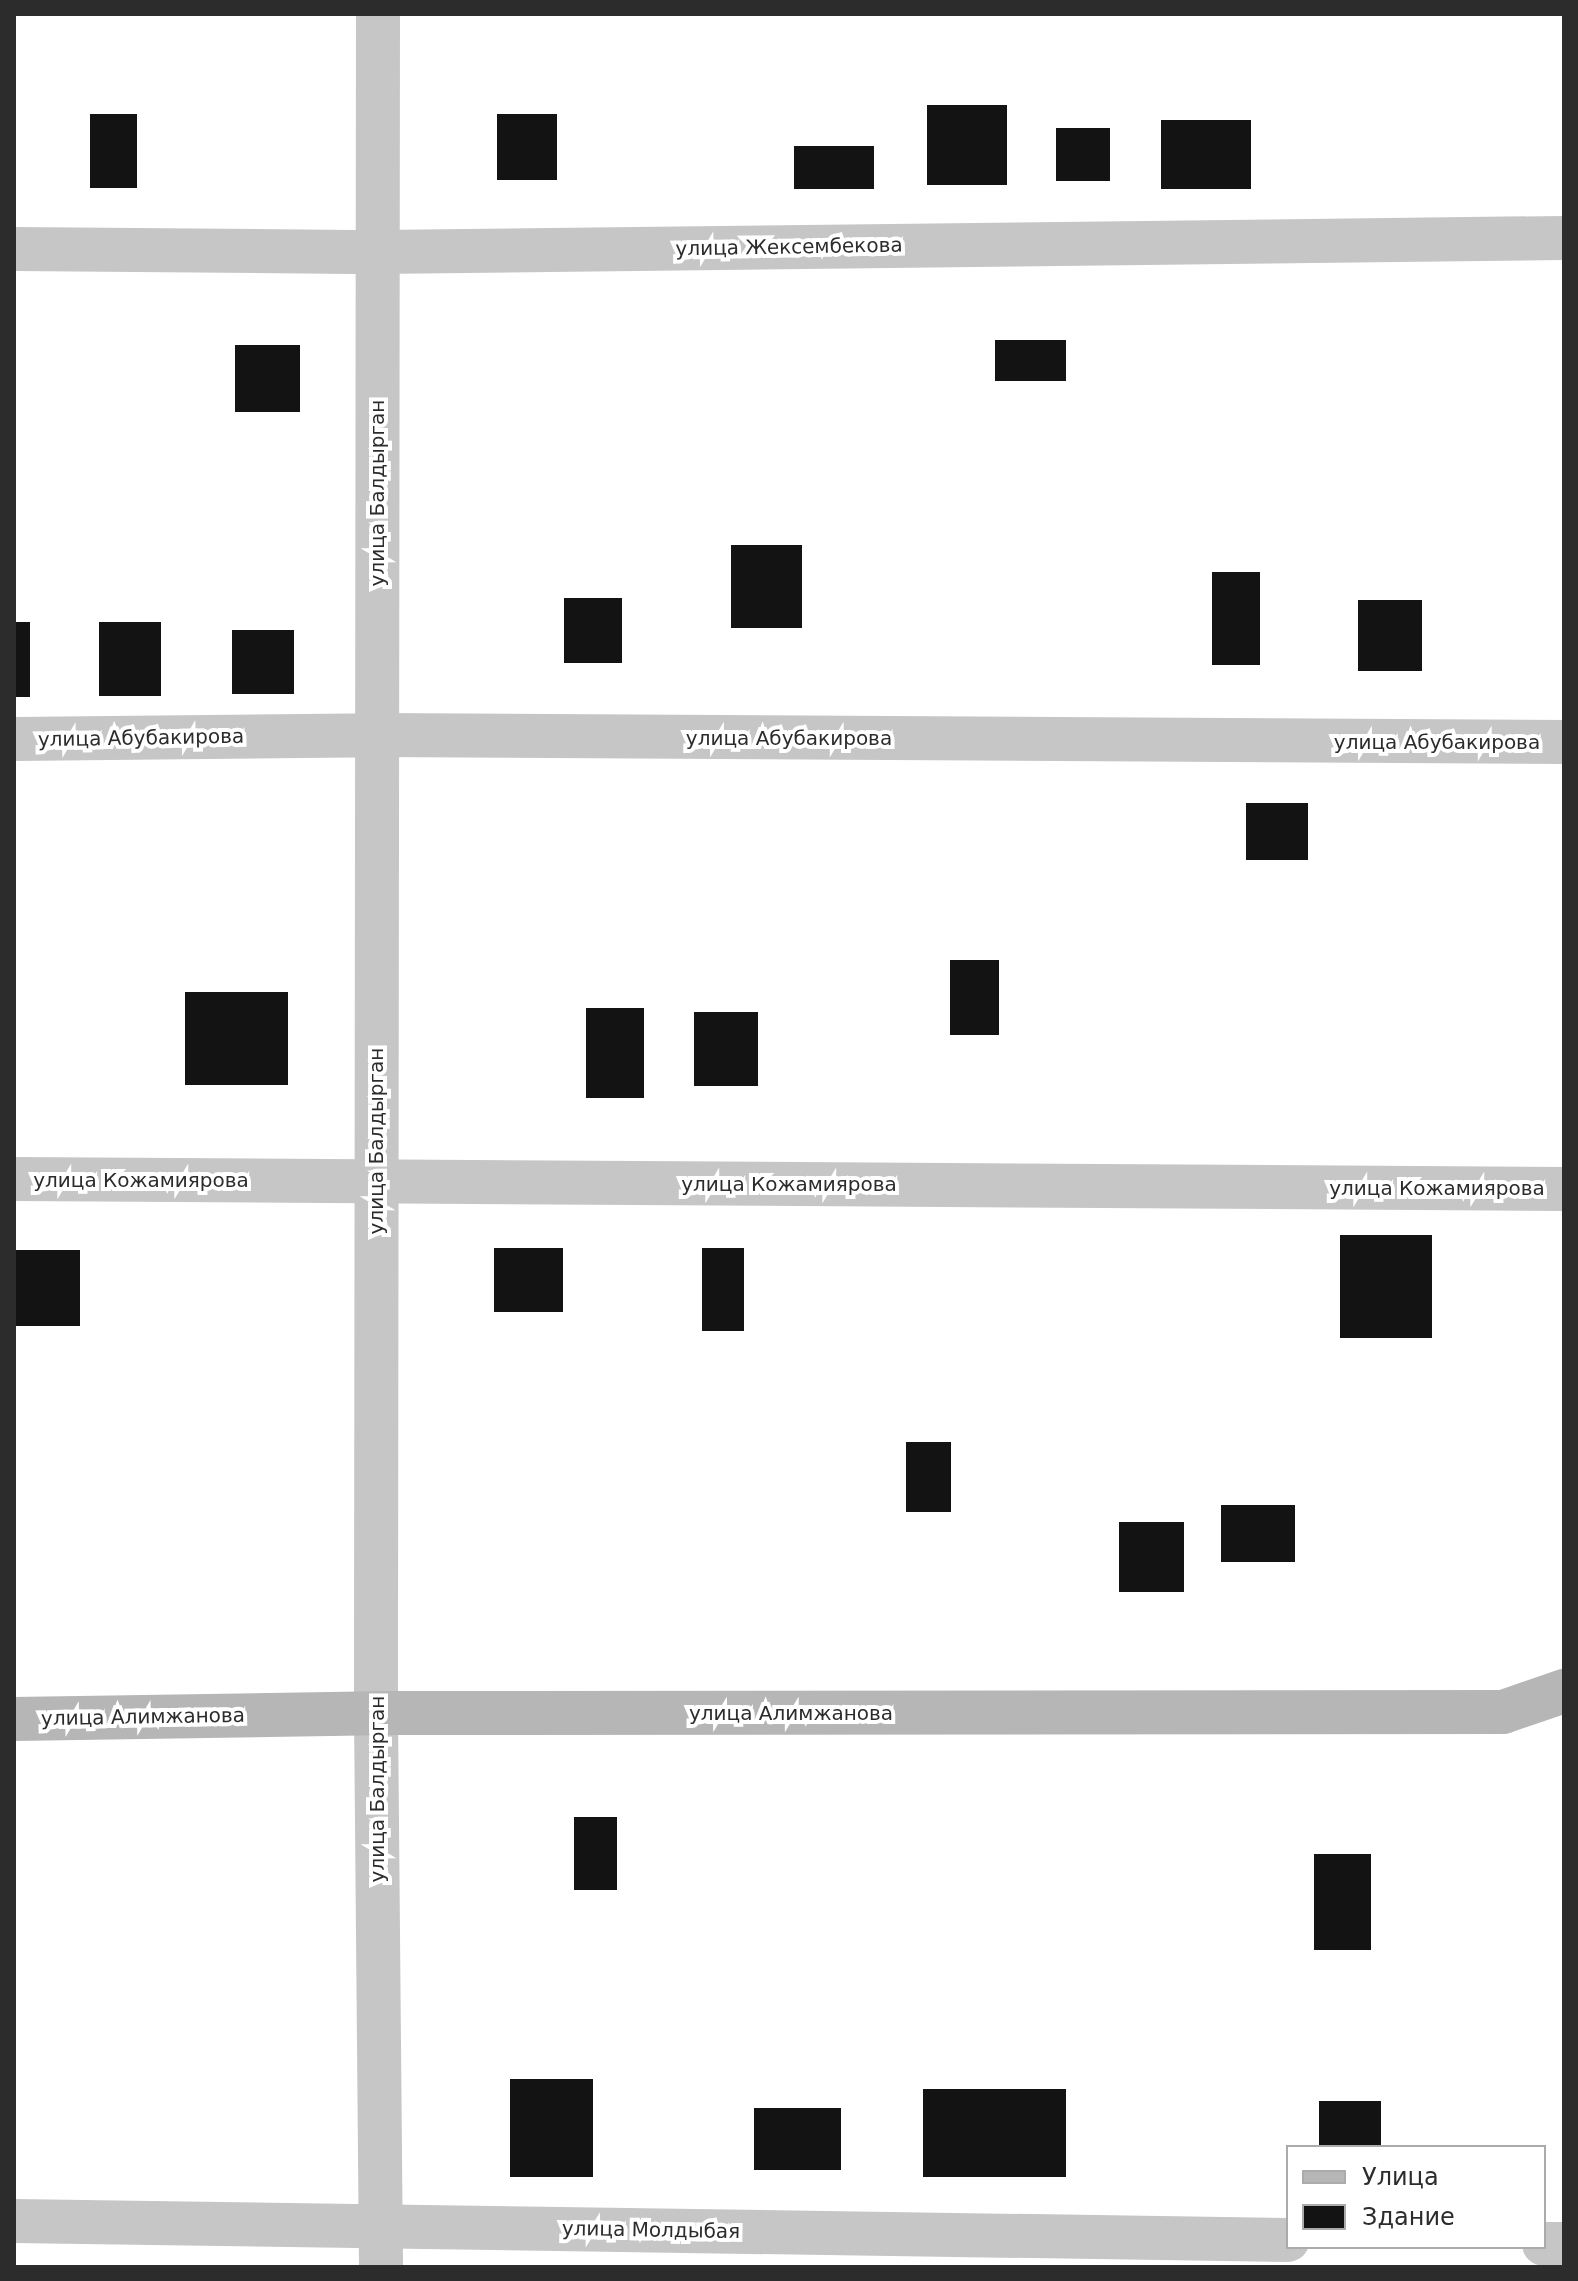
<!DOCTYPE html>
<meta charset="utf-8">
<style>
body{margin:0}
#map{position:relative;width:1578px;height:2281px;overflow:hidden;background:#fff;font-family:"DejaVu Sans",sans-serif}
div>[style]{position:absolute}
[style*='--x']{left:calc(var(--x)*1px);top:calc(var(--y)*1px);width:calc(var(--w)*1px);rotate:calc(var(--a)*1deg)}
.building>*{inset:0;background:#131313;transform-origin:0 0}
.street>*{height:44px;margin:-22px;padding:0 22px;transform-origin:22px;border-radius:22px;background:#c6c6c6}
.secondary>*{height:44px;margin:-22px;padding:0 22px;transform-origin:22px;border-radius:22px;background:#b6b6b6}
span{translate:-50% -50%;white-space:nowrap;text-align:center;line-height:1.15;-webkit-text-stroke:8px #fff;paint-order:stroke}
.street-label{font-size:20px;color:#2c2c2c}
.frame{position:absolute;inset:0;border:16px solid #2c2c2c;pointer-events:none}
.legend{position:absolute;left:1286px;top:2145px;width:260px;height:104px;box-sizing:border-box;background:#fff;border:2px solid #ababab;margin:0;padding:10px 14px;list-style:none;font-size:24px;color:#2c2c2c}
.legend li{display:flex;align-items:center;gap:16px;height:40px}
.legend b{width:40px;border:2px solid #ababab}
</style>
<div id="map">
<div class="building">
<div style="left:927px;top:105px;width:80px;height:80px"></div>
<div style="left:90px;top:114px;width:47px;height:74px"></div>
<div style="left:497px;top:114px;width:60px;height:66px"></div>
<div style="left:1161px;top:120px;width:90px;height:69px"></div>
<div style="left:1056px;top:128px;width:54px;height:53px"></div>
<div style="left:794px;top:146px;width:80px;height:43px"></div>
<div style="left:995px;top:340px;width:71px;height:41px"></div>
<div style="left:235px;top:345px;width:65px;height:67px"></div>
<div style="left:731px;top:545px;width:71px;height:83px"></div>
<div style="left:1212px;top:572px;width:48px;height:93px"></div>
<div style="left:564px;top:598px;width:58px;height:65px"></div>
<div style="left:1358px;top:600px;width:64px;height:71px"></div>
<div style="left:14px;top:622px;width:16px;height:75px"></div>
<div style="left:99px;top:622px;width:62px;height:74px"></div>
<div style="left:232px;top:630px;width:62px;height:64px"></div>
<div style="left:1246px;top:803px;width:62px;height:57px"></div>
<div style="left:950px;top:960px;width:49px;height:75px"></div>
<div style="left:185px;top:992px;width:103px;height:93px"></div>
<div style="left:586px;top:1008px;width:58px;height:90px"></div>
<div style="left:694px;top:1012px;width:64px;height:74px"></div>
<div style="left:1340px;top:1235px;width:92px;height:103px"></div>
<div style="left:494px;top:1248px;width:69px;height:64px"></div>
<div style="left:702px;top:1248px;width:42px;height:83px"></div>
<div style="left:14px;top:1250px;width:66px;height:76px"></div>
<div style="left:906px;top:1442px;width:45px;height:70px"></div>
<div style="left:1221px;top:1505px;width:74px;height:57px"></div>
<div style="left:1119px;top:1522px;width:65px;height:70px"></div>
<div style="left:574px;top:1817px;width:43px;height:73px"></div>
<div style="left:1314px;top:1854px;width:57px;height:96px"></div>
<div style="left:510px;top:2079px;width:83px;height:98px"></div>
<div style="left:923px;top:2089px;width:143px;height:88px"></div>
<div style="left:1319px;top:2101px;width:62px;height:46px"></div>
<div style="left:754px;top:2108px;width:87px;height:62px"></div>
</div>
<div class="street">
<div style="--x:378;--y:14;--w:1699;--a:90.07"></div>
<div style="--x:376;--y:1713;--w:554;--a:89.48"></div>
<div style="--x:14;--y:249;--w:364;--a:0.5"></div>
<div style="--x:378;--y:252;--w:1186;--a:-0.68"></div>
<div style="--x:14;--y:739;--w:363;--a:-0.6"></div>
<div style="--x:377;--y:735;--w:1187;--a:0.34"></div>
<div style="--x:14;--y:1179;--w:1550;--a:0.37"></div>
<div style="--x:14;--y:2221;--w:1274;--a:0.85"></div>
<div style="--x:1544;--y:2244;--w:20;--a:0"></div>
</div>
<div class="secondary">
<div style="--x:14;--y:1719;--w:362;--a:-0.9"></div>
<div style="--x:376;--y:1713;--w:1127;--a:-0.05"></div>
<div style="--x:1503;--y:1712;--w:65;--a:-19"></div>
</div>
<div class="street-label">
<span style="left:789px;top:247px;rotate:-1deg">улица Жексембекова</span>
<span style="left:377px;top:493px;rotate:-90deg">улица Балдырган</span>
<span style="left:141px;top:738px;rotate:-1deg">улица Абубакирова</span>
<span style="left:789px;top:738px">улица Абубакирова</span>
<span style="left:1437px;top:742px">улица Абубакирова</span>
<span style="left:376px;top:1141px;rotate:-90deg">улица Балдырган</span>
<span style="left:141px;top:1180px">улица Кожамиярова</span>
<span style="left:789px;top:1184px">улица Кожамиярова</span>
<span style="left:1437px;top:1188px">улица Кожамиярова</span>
<span style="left:791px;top:1713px">улица Алимжанова</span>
<span style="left:143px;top:1717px;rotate:-1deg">улица Алимжанова</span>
<span style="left:377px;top:1789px;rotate:-90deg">улица Балдырган</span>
<span style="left:651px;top:2230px;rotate:1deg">улица Молдыбая</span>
</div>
<div class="frame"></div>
<ul class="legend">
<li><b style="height:10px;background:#b6b6b6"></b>Улица</li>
<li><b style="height:22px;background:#131313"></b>Здание</li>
</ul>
</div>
